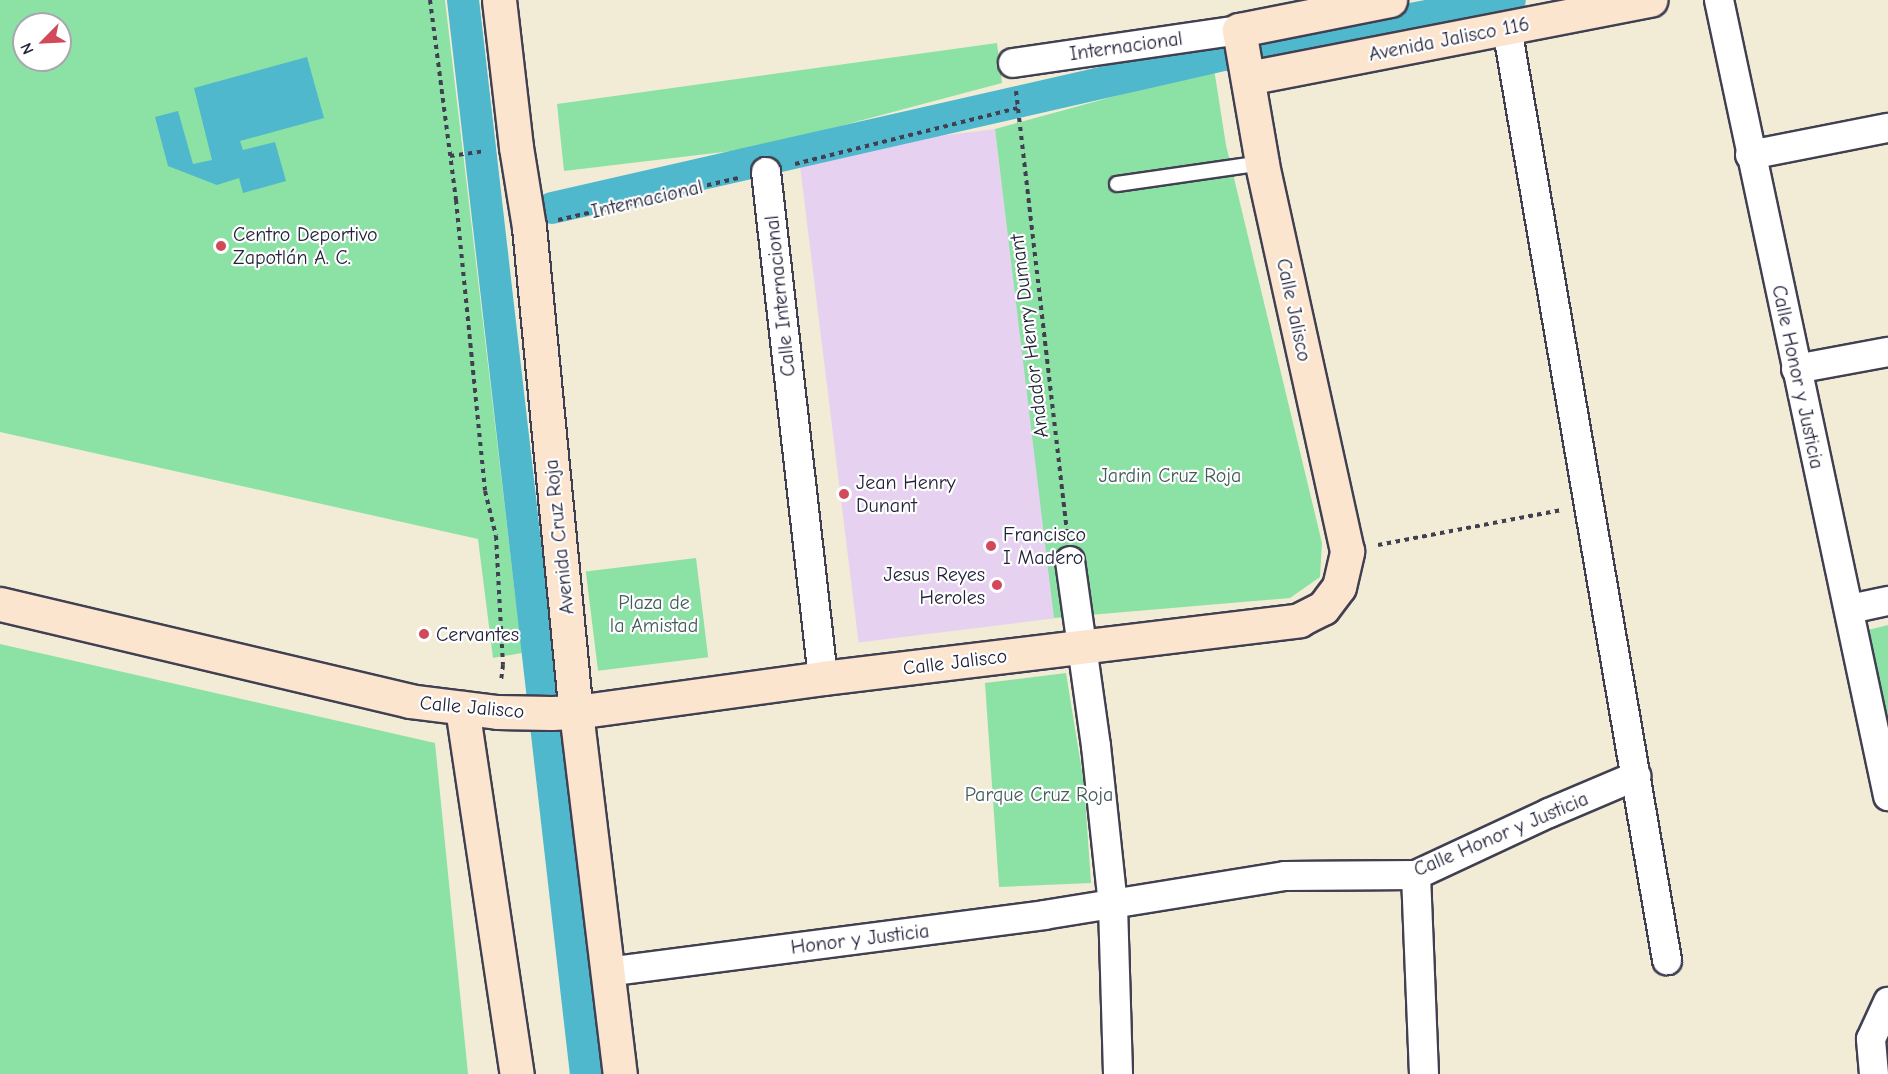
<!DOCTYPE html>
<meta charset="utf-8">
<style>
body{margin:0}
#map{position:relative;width:1888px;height:1074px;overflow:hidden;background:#f2ecd6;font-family:"Comic Neue",sans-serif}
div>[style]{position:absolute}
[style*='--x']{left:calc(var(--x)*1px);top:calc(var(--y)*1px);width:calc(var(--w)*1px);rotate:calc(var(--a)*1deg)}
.built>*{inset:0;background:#e6d2f0;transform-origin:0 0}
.green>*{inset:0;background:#8ce1a4;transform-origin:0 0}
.water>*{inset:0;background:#4fb8cc}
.canal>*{height:32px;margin:-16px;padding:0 16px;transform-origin:16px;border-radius:16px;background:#4fb8cc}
.path>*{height:4px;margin-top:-2px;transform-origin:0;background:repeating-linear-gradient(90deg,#414052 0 4.5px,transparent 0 9px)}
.roads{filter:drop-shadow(2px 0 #414052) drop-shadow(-2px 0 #414052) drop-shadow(0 2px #414052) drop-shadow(0 -2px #414052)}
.lane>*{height:14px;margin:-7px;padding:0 7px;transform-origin:7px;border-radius:7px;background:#fff}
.street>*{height:28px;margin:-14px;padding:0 14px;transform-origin:14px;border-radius:14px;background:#fff}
.secondary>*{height:33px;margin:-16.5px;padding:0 16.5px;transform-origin:16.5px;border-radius:16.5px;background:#fbe5cf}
.dots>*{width:16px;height:16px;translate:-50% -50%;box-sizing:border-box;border:3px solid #fff;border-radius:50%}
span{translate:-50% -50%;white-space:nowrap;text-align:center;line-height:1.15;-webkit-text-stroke:4.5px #fff;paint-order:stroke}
.street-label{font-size:20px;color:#22223b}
.poi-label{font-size:20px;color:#22223b}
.left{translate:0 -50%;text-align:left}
.right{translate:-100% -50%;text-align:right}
.park-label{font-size:20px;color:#425b5a}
.north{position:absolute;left:12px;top:12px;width:60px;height:60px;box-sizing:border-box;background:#fff;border:2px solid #a7a7b1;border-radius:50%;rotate:246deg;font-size:16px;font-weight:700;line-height:24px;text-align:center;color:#22223b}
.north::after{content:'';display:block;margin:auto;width:21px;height:27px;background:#d1495b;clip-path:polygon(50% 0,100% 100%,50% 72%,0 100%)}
</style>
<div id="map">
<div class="built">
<div style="left:995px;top:129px;width:493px;height:198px;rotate:83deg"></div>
</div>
<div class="green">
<div style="clip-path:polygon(evenodd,0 0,445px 0,522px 653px,493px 658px,478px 539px,0 432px,0 0,24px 24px,60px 24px,60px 60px,24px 60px,24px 24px)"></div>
<div style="clip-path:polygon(997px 43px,1002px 83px,757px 148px,564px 171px,557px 104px)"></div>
<div style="clip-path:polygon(1214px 69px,1226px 145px,1322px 543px,1320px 577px,1290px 598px,1054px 618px,995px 129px)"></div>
<div style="left:696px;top:558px;width:100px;height:111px;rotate:83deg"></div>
<div style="clip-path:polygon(1888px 625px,1888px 728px,1864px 631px)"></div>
<div style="clip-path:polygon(0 644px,435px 743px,468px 1074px,0 1074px)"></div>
<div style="clip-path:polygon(1066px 673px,1084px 784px,1091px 883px,999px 887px,985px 683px)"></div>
</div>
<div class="water">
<div style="clip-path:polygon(307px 57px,324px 118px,240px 141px,243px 150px,275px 142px,286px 181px,243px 193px,239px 178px,217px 185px,168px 166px,155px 117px,178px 111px,193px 164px,212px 160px,194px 88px)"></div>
</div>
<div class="canal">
<div style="--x:463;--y:0;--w:1081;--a:83.47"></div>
<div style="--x:552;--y:208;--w:689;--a:-12.83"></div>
<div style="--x:1224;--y:55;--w:291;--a:-10.9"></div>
</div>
<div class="path">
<div style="--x:430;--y:0;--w:202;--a:82.6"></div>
<div style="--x:456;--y:200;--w:292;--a:84.3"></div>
<div style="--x:485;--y:491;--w:46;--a:76.3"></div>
<div style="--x:496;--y:536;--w:129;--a:86.9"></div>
<div style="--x:503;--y:665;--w:16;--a:97"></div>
<div style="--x:1016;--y:91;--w:445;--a:83.4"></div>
<div style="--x:450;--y:156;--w:35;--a:-8"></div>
<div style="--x:795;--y:164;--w:230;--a:-14.1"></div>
<div style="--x:558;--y:220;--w:185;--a:-13.1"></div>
<div style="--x:1378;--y:545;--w:187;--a:-10.8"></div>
</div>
<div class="roads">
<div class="lane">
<div style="--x:1117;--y:184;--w:147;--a:-8.2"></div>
</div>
<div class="street">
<div style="--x:1719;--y:0;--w:814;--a:78.01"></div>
<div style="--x:1507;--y:28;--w:946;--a:80.26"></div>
<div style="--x:1013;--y:63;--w:228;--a:-8.3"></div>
<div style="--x:1750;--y:155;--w:141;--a:-11.1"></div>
<div style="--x:766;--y:172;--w:509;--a:83.57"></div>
<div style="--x:1796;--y:369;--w:94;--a:-10.5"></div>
<div style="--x:1070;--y:561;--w:187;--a:82"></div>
<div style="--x:1096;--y:746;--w:160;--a:83.9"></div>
<div style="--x:1113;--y:905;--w:169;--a:88.3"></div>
<div style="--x:1850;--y:609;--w:39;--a:-12"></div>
<div style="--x:1416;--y:875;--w:199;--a:87.7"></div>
<div style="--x:606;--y:972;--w:442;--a:-7.4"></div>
<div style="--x:1044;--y:915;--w:244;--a:-9.2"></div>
<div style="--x:1285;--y:876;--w:131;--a:-0.4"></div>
<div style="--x:1416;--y:875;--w:147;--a:-25"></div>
<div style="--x:1549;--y:813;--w:95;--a:-23"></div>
<div style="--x:1874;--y:1074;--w:35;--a:-95"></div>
<div style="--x:1871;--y:1039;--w:41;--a:-65.3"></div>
</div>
<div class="secondary">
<div style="--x:499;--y:0;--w:148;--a:83.4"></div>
<div style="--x:516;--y:147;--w:81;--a:80.8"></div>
<div style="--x:529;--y:227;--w:487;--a:84.5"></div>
<div style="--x:576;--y:712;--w:365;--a:83.1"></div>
<div style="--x:1248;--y:78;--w:410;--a:-11"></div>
<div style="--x:0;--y:604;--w:420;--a:13.3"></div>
<div style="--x:409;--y:701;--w:89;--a:7.1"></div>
<div style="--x:497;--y:712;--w:54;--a:1.1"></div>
<div style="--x:551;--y:713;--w:25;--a:-2"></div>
<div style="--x:576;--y:712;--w:249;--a:-7.8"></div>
<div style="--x:823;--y:678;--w:480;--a:-6.9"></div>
<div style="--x:1299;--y:620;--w:27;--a:-27"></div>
<div style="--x:1323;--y:608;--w:26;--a:-53"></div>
<div style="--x:1339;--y:587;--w:37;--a:-77"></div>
<div style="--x:1347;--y:551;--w:397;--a:-102.4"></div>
<div style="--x:1262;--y:163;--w:135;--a:-99.8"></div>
<div style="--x:1239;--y:30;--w:154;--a:-11.2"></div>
<div style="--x:462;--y:708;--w:370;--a:81.5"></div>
</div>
</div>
<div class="dots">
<div style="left:221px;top:246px;background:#d1495b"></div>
<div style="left:844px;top:494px;background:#d1495b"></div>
<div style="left:991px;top:546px;background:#d1495b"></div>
<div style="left:997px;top:585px;background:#d1495b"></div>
<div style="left:424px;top:634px;background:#d1495b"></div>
</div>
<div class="street-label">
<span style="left:1449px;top:39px;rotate:-11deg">Avenida Jalisco 116</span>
<span style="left:1126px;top:46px;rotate:-8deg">Internacional</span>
<span style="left:647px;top:199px;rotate:-13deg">Internacional</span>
<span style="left:780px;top:296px;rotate:-96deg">Calle Internacional</span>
<span style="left:1294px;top:310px;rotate:78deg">Calle Jalisco</span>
<span style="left:1029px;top:336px;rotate:-97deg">Andador Henry Dumant</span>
<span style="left:1798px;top:377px;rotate:78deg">Calle Honor y Justicia</span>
<span style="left:559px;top:537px;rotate:-96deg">Avenida Cruz Roja</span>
<span style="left:955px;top:662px;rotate:-7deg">Calle Jalisco</span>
<span style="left:472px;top:707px;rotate:5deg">Calle Jalisco</span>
<span style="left:1501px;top:834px;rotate:-23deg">Calle Honor y Justicia</span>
<span style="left:860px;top:939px;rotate:-7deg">Honor y Justicia</span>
</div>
<div class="poi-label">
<span class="left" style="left:233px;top:246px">Centro Deportivo<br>Zapotlán A. C.</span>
<span class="left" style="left:856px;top:494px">Jean Henry<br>Dunant</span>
<span class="left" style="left:1003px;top:546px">Francisco<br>I Madero</span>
<span class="right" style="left:985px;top:586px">Jesus Reyes<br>Heroles</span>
<span class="left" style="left:436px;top:634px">Cervantes</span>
</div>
<div class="park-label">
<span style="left:1170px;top:475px">Jardin Cruz Roja</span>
<span style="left:654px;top:614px">Plaza de<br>la Amistad</span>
<span style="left:1039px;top:794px">Parque Cruz Roja</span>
</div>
<div class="north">N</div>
</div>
